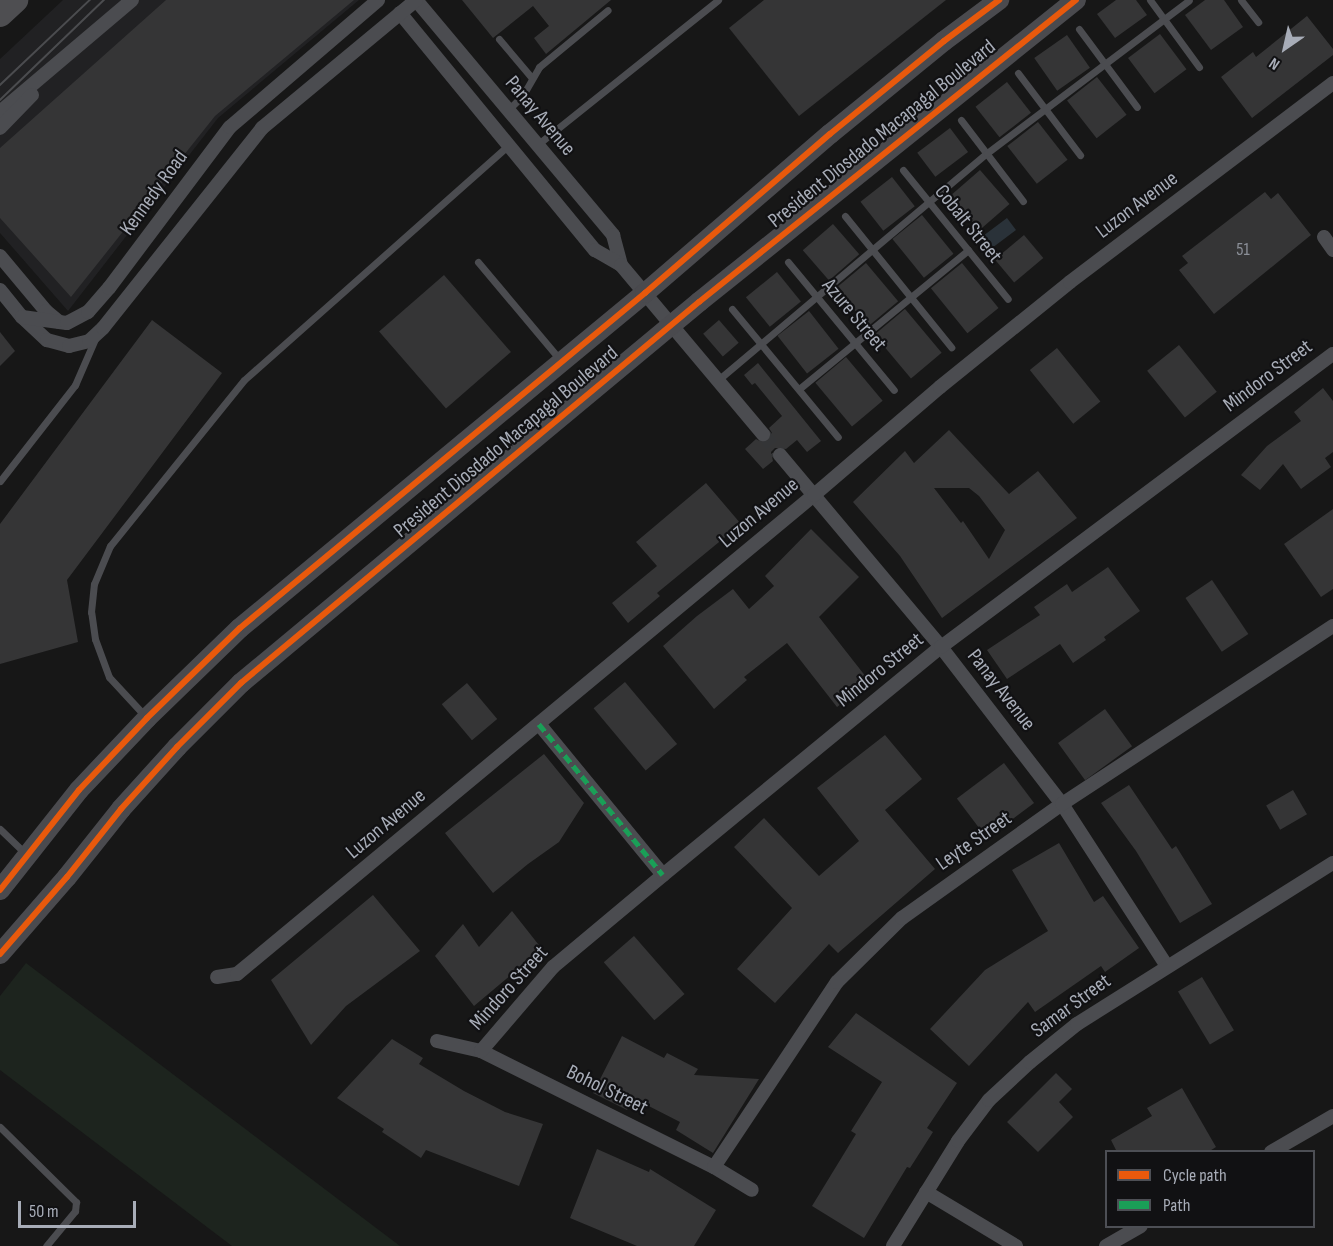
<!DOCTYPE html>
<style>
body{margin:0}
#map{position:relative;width:1333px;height:1246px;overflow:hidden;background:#171717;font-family:"Sofia Sans Condensed",sans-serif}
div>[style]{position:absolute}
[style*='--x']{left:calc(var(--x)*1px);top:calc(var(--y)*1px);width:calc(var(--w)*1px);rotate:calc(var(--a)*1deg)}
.built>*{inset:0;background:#212123}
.green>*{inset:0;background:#1d241e}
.water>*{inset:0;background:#2a3239;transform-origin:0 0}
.building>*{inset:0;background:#353536;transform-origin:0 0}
.street-tunnel>*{height:14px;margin-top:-7px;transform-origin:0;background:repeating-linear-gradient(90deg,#343537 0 14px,transparent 0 21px)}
.lane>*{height:7px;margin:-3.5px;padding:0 3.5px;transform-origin:3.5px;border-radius:3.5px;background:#4b4c50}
.street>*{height:14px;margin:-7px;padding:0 7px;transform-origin:7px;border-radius:7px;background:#4b4c50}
.secondary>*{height:20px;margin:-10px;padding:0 10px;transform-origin:10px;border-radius:10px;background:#4a4a4e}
.highway>*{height:26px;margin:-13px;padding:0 13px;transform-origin:13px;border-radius:13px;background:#4e4e51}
.tram>*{height:1.5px;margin:-0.75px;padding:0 0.75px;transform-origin:0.75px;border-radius:0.75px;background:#4b4c4f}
.quiet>*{height:4.5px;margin-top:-2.25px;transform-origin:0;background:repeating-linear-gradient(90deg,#1a9f57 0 9px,transparent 0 13.5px)}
.cycleway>*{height:6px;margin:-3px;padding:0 3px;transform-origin:3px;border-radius:3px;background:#e8590c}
span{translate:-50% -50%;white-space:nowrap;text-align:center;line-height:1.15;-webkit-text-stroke:4.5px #111113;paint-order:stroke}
.number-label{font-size:18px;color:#8b8f98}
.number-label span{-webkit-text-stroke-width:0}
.street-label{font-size:21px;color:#a8adb8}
.legend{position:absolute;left:1105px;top:1150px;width:210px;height:78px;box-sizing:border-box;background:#111113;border:2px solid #4d4f55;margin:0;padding:8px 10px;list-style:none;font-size:18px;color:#a8adb8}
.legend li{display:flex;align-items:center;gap:12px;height:30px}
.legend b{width:30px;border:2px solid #4d4f55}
.north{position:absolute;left:1255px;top:18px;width:60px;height:60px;-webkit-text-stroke:4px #111113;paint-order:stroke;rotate:214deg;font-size:16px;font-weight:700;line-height:24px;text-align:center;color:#a8adb8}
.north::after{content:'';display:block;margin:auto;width:21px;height:27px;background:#a8adb8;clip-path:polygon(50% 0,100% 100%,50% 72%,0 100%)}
.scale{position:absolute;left:18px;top:1201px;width:118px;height:27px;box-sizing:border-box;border:3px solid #a8adb8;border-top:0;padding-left:8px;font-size:18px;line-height:21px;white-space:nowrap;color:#a8adb8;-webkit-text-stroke:4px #111113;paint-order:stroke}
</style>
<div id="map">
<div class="built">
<div style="clip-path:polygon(63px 0,359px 0,218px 118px,68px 311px,0 233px,0 59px)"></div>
</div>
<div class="green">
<div style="clip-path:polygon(26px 963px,400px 1246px,232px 1246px,0 1070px,0 996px)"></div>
</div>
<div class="water">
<div style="left:1007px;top:218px;width:15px;height:38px;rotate:53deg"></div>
</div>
<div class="building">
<div style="clip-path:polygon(166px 0,354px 0,215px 116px,71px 297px,0 218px,0 148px)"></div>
<div style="clip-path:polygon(462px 0,611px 0,546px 54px,534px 38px,549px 26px,533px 6px,493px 38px)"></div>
<div style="clip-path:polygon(764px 0,946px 0,799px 116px,729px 28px)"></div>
<div style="clip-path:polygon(1116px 0,1136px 0,1147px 15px,1115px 38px,1097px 14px)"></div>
<div style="clip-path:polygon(1205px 0,1224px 0,1243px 27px,1211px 50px,1185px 15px)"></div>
<div style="clip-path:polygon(1307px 16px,1333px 49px,1333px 55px,1252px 118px,1221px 77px,1253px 52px,1256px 57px)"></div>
<div style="left:1160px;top:34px;width:44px;height:40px;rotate:53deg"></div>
<div style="left:1067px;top:35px;width:40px;height:40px;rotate:55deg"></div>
<div style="left:1097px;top:77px;width:48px;height:38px;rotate:52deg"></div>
<div style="left:1007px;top:82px;width:39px;height:40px;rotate:52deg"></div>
<div style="left:1038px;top:122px;width:48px;height:39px;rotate:52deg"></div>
<div style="left:950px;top:128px;width:30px;height:41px;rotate:53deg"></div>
<div style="left:980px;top:170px;width:45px;height:40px;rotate:49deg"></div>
<div style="left:892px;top:177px;width:37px;height:40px;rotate:52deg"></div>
<div style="clip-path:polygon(1265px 192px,1271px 199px,1278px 193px,1311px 235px,1214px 314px,1179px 270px,1188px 263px,1182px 256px)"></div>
<div style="left:922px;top:215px;width:50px;height:38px;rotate:51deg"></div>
<div style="left:833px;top:224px;width:40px;height:40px;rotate:49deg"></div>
<div style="left:1024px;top:235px;width:30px;height:38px;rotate:50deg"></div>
<div style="left:866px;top:263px;width:50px;height:39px;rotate:50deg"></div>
<div style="left:962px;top:263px;width:58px;height:40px;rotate:51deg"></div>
<div style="left:777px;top:272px;width:38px;height:40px;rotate:51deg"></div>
<div style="left:444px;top:275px;width:102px;height:86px;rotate:49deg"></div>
<div style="left:905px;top:309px;width:57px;height:40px;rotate:50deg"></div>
<div style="left:809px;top:311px;width:48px;height:40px;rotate:52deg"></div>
<div style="clip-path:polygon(152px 320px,222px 373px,67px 580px,78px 642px,0 664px,0 524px)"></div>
<div style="left:719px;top:320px;width:30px;height:21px;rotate:49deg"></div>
<div style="clip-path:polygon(0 332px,15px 351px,0 366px)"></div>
<div style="left:1179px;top:345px;width:60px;height:41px;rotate:51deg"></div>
<div style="left:1057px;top:348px;width:69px;height:35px;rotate:51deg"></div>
<div style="left:846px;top:357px;width:57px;height:40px;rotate:50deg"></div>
<div style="clip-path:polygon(758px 363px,821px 441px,807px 452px,797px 440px,786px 449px,775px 448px,771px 452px,773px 461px,763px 469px,745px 449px,756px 439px,764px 443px,769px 440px,772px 433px,769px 428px,782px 416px,755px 383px,752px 385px,744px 375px)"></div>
<div style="clip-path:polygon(1323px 388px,1333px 401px,1333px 452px,1325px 458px,1331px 467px,1301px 489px,1283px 464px,1260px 490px,1241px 475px,1267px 446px,1301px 421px,1294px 412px)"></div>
<div style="clip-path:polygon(evenodd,949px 430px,1009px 494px,1038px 471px,1077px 518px,942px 618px,900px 556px,853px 502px,905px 451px,914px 463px,949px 430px,934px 488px,969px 488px,979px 496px,1005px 530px,989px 559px,963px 521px,961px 523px,934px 488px)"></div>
<div style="clip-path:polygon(706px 483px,741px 524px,657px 593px,660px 596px,628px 623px,612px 603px,657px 566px,636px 542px)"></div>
<div style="clip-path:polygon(1333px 509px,1333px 589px,1321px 597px,1284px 544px)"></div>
<div style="clip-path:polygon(811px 529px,859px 577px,819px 617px,870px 682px,837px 707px,787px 643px,744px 677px,747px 680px,714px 709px,663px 646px,697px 616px,733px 589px,749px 609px,774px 586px,765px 576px)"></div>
<div style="clip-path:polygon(1108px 567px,1140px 611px,1104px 637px,1106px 640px,1073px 663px,1060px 644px,1007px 679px,987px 650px,1040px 615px,1034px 607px,1067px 584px,1072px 592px)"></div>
<div style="left:1212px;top:580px;width:65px;height:32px;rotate:56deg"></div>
<div style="left:625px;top:682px;width:81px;height:41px;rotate:50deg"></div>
<div style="left:467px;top:683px;width:47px;height:33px;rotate:50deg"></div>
<div style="left:1105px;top:709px;width:46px;height:58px;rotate:54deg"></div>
<div style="clip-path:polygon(885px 735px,922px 779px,885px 810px,935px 869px,838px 953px,829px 944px,775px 1003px,737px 969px,792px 908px,734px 847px,764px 818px,819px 876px,859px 841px,817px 788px)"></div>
<div style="clip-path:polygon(544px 754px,584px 803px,559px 842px,528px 864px,493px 893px,445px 833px)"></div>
<div style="left:1004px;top:763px;width:50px;height:59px;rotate:53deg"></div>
<div style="clip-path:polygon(1129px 785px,1172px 849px,1176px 846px,1212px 904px,1180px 923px,1136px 851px,1101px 803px)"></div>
<div style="left:1293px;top:790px;width:28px;height:31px;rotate:60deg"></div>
<div style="clip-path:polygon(1059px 843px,1094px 902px,1103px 896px,1139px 948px,1105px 972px,1101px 966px,1035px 1012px,1028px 1002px,969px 1066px,930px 1029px,985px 970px,1048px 931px,1012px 870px)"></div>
<div style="clip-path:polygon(373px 895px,420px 951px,346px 1006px,311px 1045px,271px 980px)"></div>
<div style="clip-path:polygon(512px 911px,542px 949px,474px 1006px,435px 956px,463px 924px,479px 947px)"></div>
<div style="left:634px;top:936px;width:77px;height:40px;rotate:49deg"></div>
<div style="left:1202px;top:977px;width:62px;height:28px;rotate:59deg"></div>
<div style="clip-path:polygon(856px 1013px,957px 1083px,927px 1128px,933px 1132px,910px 1168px,907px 1167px,864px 1238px,812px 1206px,856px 1134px,851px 1131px,882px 1082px,828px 1047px)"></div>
<div style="clip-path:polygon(622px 1036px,664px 1058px,667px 1053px,698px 1069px,694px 1075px,759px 1079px,713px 1153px,676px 1130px,680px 1122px,633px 1098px,627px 1110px,593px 1093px)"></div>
<div style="clip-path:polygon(392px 1039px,423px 1058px,419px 1064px,464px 1091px,505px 1112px,543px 1124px,519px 1186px,426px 1150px,421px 1158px,382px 1132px,384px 1129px,337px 1098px)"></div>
<div style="clip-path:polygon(1056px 1073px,1072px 1089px,1059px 1102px,1073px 1117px,1038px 1152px,1007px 1122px)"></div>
<div style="clip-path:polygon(1182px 1088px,1216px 1147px,1208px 1152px,1117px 1152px,1111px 1140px,1152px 1116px,1147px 1108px)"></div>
<div style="clip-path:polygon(597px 1149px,649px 1172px,650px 1169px,716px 1210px,694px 1246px,637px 1246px,570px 1218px)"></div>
</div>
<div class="street-tunnel">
<div style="--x:763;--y:434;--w:27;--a:51"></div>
</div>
<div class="lane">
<div style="--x:1150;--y:0;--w:83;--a:53.8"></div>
<div style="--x:1241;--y:0;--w:28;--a:52"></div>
<div style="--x:1079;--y:29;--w:97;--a:53.4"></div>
<div style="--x:499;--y:39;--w:51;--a:49.8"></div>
<div style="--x:1018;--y:73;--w:103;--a:52.9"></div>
<div style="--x:508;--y:110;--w:21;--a:-45"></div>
<div style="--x:523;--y:95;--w:32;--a:-60"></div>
<div style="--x:539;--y:67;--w:89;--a:-39.6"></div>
<div style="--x:961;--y:120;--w:102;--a:52.6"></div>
<div style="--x:537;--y:145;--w:232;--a:-38.7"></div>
<div style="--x:903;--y:170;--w:166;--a:50.9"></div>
<div style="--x:845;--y:216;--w:169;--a:51"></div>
<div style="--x:478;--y:262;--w:129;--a:50"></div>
<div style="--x:788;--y:262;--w:166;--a:50.4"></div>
<div style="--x:732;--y:309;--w:166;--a:50.4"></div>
<div style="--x:718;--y:380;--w:352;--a:-40.2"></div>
<div style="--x:987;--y:153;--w:253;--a:-37.1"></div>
<div style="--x:799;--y:389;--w:219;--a:-39.4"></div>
<div style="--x:0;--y:481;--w:122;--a:-52"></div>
<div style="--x:75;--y:385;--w:50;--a:-66.5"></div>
<div style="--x:146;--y:717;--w:54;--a:-132.8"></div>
<div style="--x:109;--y:677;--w:40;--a:-110.2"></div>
<div style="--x:95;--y:639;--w:27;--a:-98"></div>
<div style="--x:91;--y:612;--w:28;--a:-84"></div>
<div style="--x:94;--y:584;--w:41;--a:-67.2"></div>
<div style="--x:110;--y:546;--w:213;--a:-51.1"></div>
<div style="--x:244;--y:380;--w:354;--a:-41.6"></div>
<div style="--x:0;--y:829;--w:36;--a:44"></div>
<div style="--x:0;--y:1127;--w:107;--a:44.6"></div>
<div style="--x:76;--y:1202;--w:9;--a:96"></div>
<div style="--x:75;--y:1211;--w:45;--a:129.6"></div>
</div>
<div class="street">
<div style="--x:416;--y:0;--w:307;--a:50"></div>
<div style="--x:613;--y:235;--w:31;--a:75"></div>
<div style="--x:400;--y:13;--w:307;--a:50.6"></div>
<div style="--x:595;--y:250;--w:30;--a:30"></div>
<div style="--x:621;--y:265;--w:221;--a:50"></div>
<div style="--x:0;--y:112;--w:173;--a:-40.3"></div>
<div style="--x:0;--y:128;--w:46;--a:-45.9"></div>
<div style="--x:1324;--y:237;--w:16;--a:55"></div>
<div style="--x:0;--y:256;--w:72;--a:50.1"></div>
<div style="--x:46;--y:311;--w:17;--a:40"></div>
<div style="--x:0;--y:290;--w:35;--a:51"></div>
<div style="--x:22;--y:317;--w:34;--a:43"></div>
<div style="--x:47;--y:340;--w:23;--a:15"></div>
<div style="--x:69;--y:346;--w:21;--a:-14"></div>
<div style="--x:89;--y:341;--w:19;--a:-43"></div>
<div style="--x:103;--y:328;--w:256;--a:-51.5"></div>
<div style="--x:262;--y:128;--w:200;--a:-39.7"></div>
<div style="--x:22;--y:317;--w:45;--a:7.6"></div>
<div style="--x:67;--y:323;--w:24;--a:-28"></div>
<div style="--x:88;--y:312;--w:32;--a:-49"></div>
<div style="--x:109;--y:288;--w:201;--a:-53.1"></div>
<div style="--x:230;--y:127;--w:195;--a:-40.6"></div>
<div style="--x:780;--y:455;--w:251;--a:50"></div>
<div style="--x:941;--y:647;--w:198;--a:52.4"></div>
<div style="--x:1062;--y:804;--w:193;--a:57.1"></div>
<div style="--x:539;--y:724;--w:195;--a:50.6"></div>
<div style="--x:217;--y:977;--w:20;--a:-9"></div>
<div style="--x:237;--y:974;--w:750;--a:-39.7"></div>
<div style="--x:814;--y:495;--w:166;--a:-40.6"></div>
<div style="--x:940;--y:387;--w:167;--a:-38.9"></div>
<div style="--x:1070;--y:282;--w:330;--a:-37.1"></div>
<div style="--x:437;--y:1041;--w:45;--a:12.8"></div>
<div style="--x:481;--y:1051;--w:260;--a:26.5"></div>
<div style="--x:714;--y:1167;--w:44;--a:31.2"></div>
<div style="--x:481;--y:1051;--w:111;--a:-49.4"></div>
<div style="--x:553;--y:967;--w:143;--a:-39.9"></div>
<div style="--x:663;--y:875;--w:360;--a:-39.4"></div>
<div style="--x:941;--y:647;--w:489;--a:-36.8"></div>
<div style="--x:1271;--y:1152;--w:72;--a:-30.1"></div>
<div style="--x:714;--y:1167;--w:222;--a:-56.4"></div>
<div style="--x:837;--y:982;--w:91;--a:-44.6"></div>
<div style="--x:902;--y:918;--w:196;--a:-35.5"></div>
<div style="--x:1062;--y:804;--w:324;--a:-33.3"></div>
<div style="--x:926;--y:1192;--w:105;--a:31"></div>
<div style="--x:893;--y:1246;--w:123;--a:-58.2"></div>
<div style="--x:958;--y:1141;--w:51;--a:-52.9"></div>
<div style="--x:989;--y:1100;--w:56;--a:-42.8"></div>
<div style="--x:1030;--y:1062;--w:60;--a:-39"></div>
<div style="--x:1077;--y:1024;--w:302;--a:-32.2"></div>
<div style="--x:1106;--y:1246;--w:40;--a:-29.7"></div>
</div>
<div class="secondary">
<div style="--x:0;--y:890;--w:127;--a:-51.7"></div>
<div style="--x:79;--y:790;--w:99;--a:-46.6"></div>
<div style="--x:147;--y:718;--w:129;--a:-44.1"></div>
<div style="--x:240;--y:628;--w:526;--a:-39.6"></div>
<div style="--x:645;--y:293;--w:244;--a:-40.7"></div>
<div style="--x:830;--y:134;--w:147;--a:-39.2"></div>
<div style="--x:944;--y:41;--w:69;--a:-36.7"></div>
<div style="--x:0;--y:954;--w:102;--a:-49"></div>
<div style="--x:67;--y:877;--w:87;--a:-51.5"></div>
<div style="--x:121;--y:809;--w:84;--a:-47.9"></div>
<div style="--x:177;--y:747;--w:91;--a:-45"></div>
<div style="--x:241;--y:683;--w:596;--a:-39.76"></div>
<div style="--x:699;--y:302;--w:483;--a:-38.7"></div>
</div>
<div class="highway">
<div style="--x:0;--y:14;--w:21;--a:-43"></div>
</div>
<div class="tram">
<div style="--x:0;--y:85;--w:124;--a:-43.4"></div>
<div style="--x:0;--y:100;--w:144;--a:-43.9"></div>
</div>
<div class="quiet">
<div style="--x:539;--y:724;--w:195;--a:50.6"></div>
</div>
<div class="cycleway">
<div style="--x:0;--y:890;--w:127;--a:-51.7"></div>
<div style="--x:79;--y:790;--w:99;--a:-46.6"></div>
<div style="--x:147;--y:718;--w:129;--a:-44.1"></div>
<div style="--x:240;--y:628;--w:526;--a:-39.6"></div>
<div style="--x:645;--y:293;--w:244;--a:-40.7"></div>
<div style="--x:830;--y:134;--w:147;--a:-39.2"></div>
<div style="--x:944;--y:41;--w:69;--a:-36.7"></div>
<div style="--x:0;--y:954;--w:102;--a:-49"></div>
<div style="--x:67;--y:877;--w:87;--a:-51.5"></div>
<div style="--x:121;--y:809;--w:84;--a:-47.9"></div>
<div style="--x:177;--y:747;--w:91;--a:-45"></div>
<div style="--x:241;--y:683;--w:596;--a:-39.76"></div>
<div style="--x:699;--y:302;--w:483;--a:-38.7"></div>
</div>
<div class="number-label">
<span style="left:1243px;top:250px">51</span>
</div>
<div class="street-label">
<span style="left:540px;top:116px;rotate:50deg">Panay Avenue</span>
<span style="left:882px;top:134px;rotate:-39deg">President Diosdado Macapagal Boulevard</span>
<span style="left:154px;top:193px;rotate:-54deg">Kennedy Road</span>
<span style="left:1137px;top:205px;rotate:-37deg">Luzon Avenue</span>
<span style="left:968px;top:224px;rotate:51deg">Cobalt Street</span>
<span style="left:854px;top:315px;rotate:50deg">Azure Street</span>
<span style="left:1268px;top:376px;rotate:-37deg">Mindoro Street</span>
<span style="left:506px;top:442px;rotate:-40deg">President Diosdado Macapagal Boulevard</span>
<span style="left:759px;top:513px;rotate:-40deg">Luzon Avenue</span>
<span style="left:880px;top:670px;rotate:-39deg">Mindoro Street</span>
<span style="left:1001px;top:690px;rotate:52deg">Panay Avenue</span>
<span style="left:386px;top:824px;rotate:-40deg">Luzon Avenue</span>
<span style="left:974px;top:841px;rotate:-35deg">Leyte Street</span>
<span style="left:509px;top:988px;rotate:-48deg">Mindoro Street</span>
<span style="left:1071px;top:1006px;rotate:-36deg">Samar Street</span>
<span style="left:607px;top:1090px;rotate:26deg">Bohol Street</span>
</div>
<ul class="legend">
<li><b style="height:8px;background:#e8590c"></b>Cycle path</li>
<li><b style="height:8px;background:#1a9f57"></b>Path</li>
</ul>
<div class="north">N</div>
<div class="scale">50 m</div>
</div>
